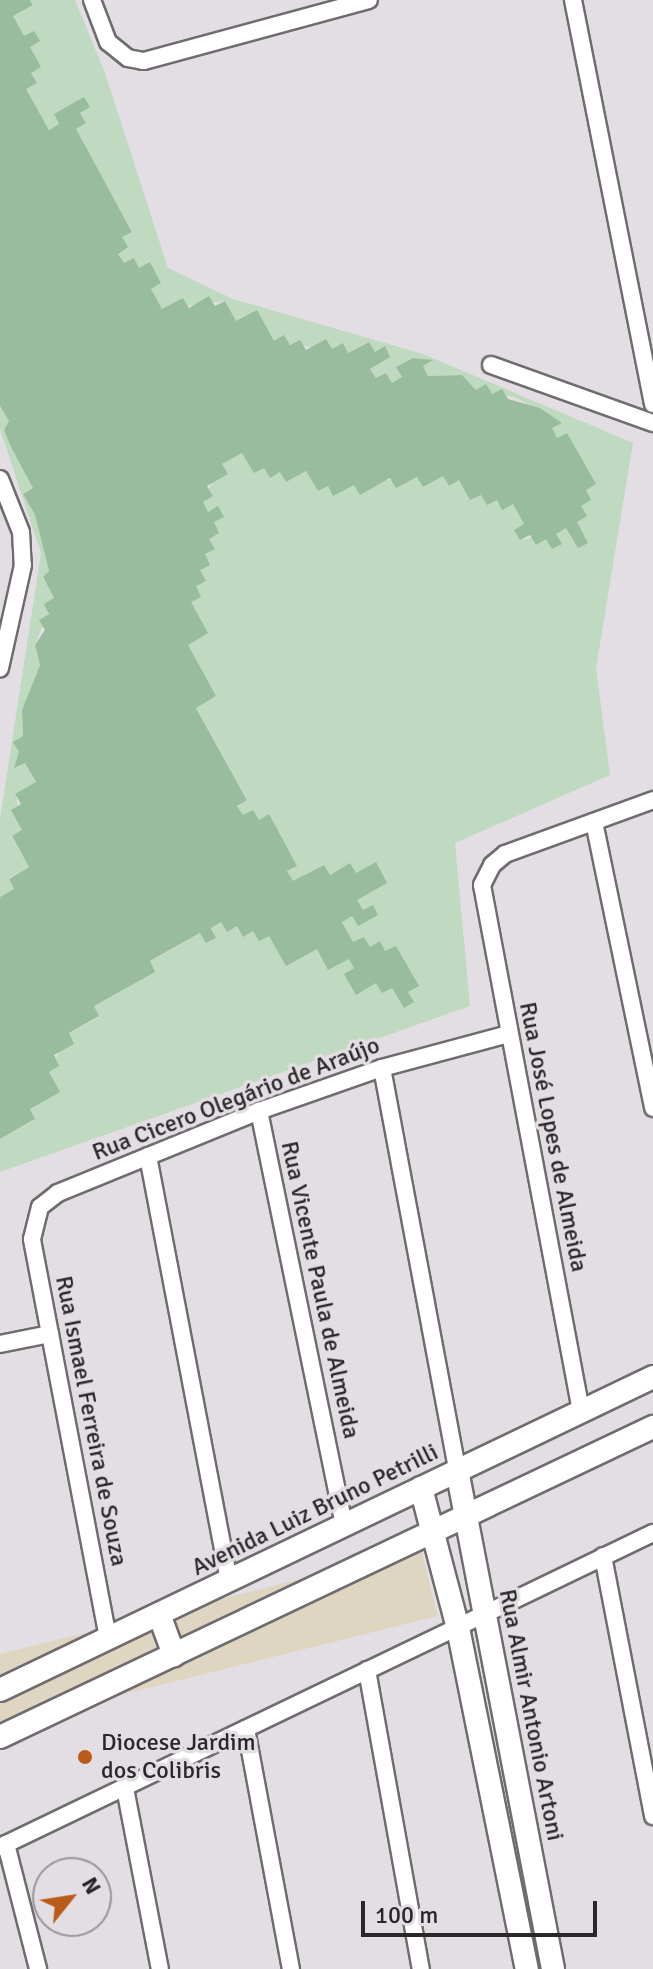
<!DOCTYPE html>
<meta charset="utf-8">
<style>
body{margin:0}
#map{position:relative;width:653px;height:1969px;overflow:hidden;background:#e3dee3;font-family:Signika,sans-serif}
div>[style]{position:absolute}
[style*='--x']{left:calc(var(--x)*1px);top:calc(var(--y)*1px);width:calc(var(--w)*1px);rotate:calc(var(--a)*1deg)}
.commercial>*{inset:0;background:#ded6c0;transform-origin:0 0}
.green>*{inset:0;background:#bfdac0}
.forest>*{inset:0;background:#99bd9c}
.roads{filter:drop-shadow(2px 0 #6f6b6f) drop-shadow(-2px 0 #6f6b6f) drop-shadow(0 2px #6f6b6f) drop-shadow(0 -2px #6f6b6f)}
.street>*{height:16px;margin:-8px;padding:0 8px;transform-origin:8px;border-radius:8px;background:#fff}
.secondary>*{height:22px;margin:-11px;padding:0 11px;transform-origin:11px;border-radius:11px;background:#fff}
.dots>*{width:22px;height:22px;translate:-50% -50%;box-sizing:border-box;border:4px solid #e3dee3;border-radius:50%}
span{translate:-50% -50%;white-space:nowrap;text-align:center;line-height:1.15;-webkit-text-stroke:7px #e3dee3;paint-order:stroke}
.street-label{font-size:24px;color:#292728}
.poi-label{font-size:24px;color:#292728}
.left{translate:0 -50%;text-align:left}
.north{position:absolute;left:32px;top:1857px;width:80px;height:80px;box-sizing:border-box;background:#e3dee3;border:2px solid #999598;border-radius:50%;rotate:60deg;font-size:22px;font-weight:700;line-height:32px;text-align:center;color:#292728}
.north::after{content:'';display:block;margin:auto;width:28px;height:36px;background:#bb5b19;clip-path:polygon(50% 0,100% 100%,50% 72%,0 100%)}
.scale{position:absolute;left:361px;top:1901px;width:236px;height:36px;box-sizing:border-box;border:4px solid #292728;border-top:0;padding-left:10px;font-size:24px;line-height:28px;white-space:nowrap;color:#292728;-webkit-text-stroke:6px #e3dee3;paint-order:stroke}
</style>
<div id="map">
<div class="commercial">
<div style="left:421px;top:1549px;width:69px;height:467px;rotate:76deg"></div>
</div>
<div class="green">
<div style="clip-path:polygon(30px 0,75px 0,105px 73px,168px 268px,233px 299px,423px 354px,633px 443px,596px 668px,610px 775px,455px 843px,470px 1006px,0 1172px,0 1139px,35px 1120px,30px 1109px,68px 1034px,99px 1017px,93px 1006px,154px 972px,149px 962px,201px 933px,206px 943px,216px 938px,211px 927px,221px 922px,349px 958px,355px 968px,345px 974px,408px 992px,418px 986px,396px 946px,385px 951px,353px 942px,342px 921px,352px 916px,358px 926px,363px 910px,357px 900px,377px 863px,356px 874px,350px 864px,329px 875px,323px 865px,293px 882px,287px 871px,297px 866px,268px 815px,259px 820px,243px 816px,237px 805px,247px 799px,196px 707px,188px 644px,191px 602px,209px 538px,202px 502px,222px 464px,242px 453px,264px 468px,306px 471px,318px 491px,328px 486px,443px 475px,513px 504px,524px 524px,520px 540px,556px 533px,577px 522px,586px 490px,567px 433px,557px 439px,551px 428px,561px 423px,517px 398px,476px 390px,462px 375px,428px 376px,422px 366px,431px 361px,413px 358px,397px 367px,402px 377px,392px 383px,376px 378px,370px 368px,375px 352px,368px 342px,348px 353px,274px 341px,236px 322px,225px 301px,162px 309px,151px 289px,161px 283px,149px 263px,139px 268px,123px 263px,118px 253px,122px 237px,132px 231px,75px 129px,54px 115px,59px 124px,49px 130px,26px 89px,30px 47px,12px 16px,33px 5px)"></div>
<div style="clip-path:polygon(0 406px,9px 421px,11px 447px,34px 488px,23px 494px,35px 515px,49px 571px,43px 578px,54px 598px,35px 645px,40px 665px,22px 710px,23px 736px,16px 767px,25px 762px,36px 783px,16px 795px,22px 831px,12px 837px,29px 867px,9px 878px,14px 889px,0 897px,0 819px,41px 553px,0 429px)"></div>
</div>
<div class="forest">
<div style="clip-path:polygon(0 0,30px 0,33px 5px,13px 16px,24px 36px,34px 31px,40px 41px,30px 47px,41px 67px,31px 73px,37px 83px,26px 89px,49px 130px,59px 124px,54px 114px,84px 97px,90px 107px,80px 113px,86px 123px,76px 129px,132px 232px,122px 237px,128px 247px,118px 254px,124px 263px,134px 258px,139px 268px,150px 262px,161px 283px,151px 289px,162px 309px,183px 298px,189px 308px,209px 296px,215px 306px,225px 301px,236px 321px,257px 310px,274px 341px,284px 335px,290px 345px,300px 340px,306px 350px,326px 339px,332px 349px,343px 343px,348px 353px,369px 342px,375px 352px,385px 346px,390px 357px,370px 369px,376px 378px,386px 373px,392px 383px,402px 377px,396px 367px,413px 358px,433px 360px,423px 366px,428px 376px,462px 375px,476px 390px,486px 384px,492px 394px,502px 389px,508px 399px,540px 408px,562px 423px,552px 428px,557px 438px,567px 433px,596px 484px,586px 490px,591px 500px,581px 506px,587px 516px,577px 522px,588px 543px,578px 548px,566px 528px,556px 534px,562px 544px,552px 549px,546px 539px,536px 545px,530px 535px,520px 540px,514px 530px,524px 524px,513px 504px,502px 510px,497px 500px,487px 505px,481px 495px,470px 500px,459px 480px,449px 486px,443px 476px,423px 487px,417px 477px,396px 488px,390px 478px,360px 495px,354px 485px,333px 496px,328px 486px,318px 491px,306px 471px,286px 482px,280px 472px,270px 478px,264px 468px,254px 473px,242px 453px,222px 464px,228px 474px,207px 486px,213px 496px,203px 502px,208px 512px,218px 506px,224px 517px,214px 522px,219px 533px,209px 539px,215px 549px,205px 554px,210px 565px,200px 570px,206px 581px,196px 586px,201px 597px,191px 602px,208px 633px,188px 645px,216px 696px,196px 708px,247px 800px,237px 806px,243px 815px,253px 810px,259px 820px,269px 814px,297px 866px,287px 871px,293px 881px,324px 865px,330px 875px,350px 863px,356px 873px,376px 862px,387px 883px,357px 900px,363px 910px,373px 905px,378px 915px,358px 926px,352px 916px,342px 922px,353px 942px,364px 937px,370px 947px,380px 941px,385px 951px,396px 946px,419px 986px,408px 992px,414px 1002px,404px 1008px,392px 988px,382px 993px,376px 983px,356px 995px,344px 974px,354px 968px,349px 959px,328px 970px,317px 949px,286px 966px,269px 936px,259px 941px,253px 931px,243px 937px,237px 926px,227px 932px,221px 922px,211px 928px,216px 938px,206px 943px,200px 933px,150px 961px,155px 972px,94px 1006px,99px 1016px,69px 1033px,74px 1044px,54px 1055px,59px 1066px,49px 1072px,60px 1092px,30px 1109px,35px 1119px,0 1139px,0 897px,14px 889px,9px 879px,29px 867px,12px 836px,22px 830px,11px 810px,21px 804px,15px 794px,36px 782px,25px 763px,14px 768px,19px 752px,13px 742px,23px 736px,22px 710px,40px 665px,35px 645px,45px 630px,39px 620px,49px 614px,44px 604px,54px 598px,43px 577px,49px 571px,35px 515px,23px 494px,33px 488px,11px 447px,4px 430px,9px 421px,0 406px)"></div>
</div>
<div class="roads">
<div class="street">
<div style="--x:92;--y:0;--w:45;--a:69.1"></div>
<div style="--x:108;--y:42;--w:26;--a:39"></div>
<div style="--x:128;--y:58;--w:16;--a:11"></div>
<div style="--x:144;--y:61;--w:233;--a:-15.2"></div>
<div style="--x:573;--y:0;--w:412;--a:78.8"></div>
<div style="--x:491;--y:365;--w:172;--a:19.7"></div>
<div style="--x:0;--y:479;--w:57;--a:68.4"></div>
<div style="--x:21;--y:532;--w:33;--a:87"></div>
<div style="--x:23;--y:565;--w:106;--a:102.6"></div>
<div style="--x:594;--y:822;--w:292;--a:78.3"></div>
<div style="--x:382;--y:1068;--w:409;--a:79.4"></div>
<div style="--x:259;--y:1111;--w:423;--a:78.4"></div>
<div style="--x:148;--y:1156;--w:432;--a:79.2"></div>
<div style="--x:0;--y:1344;--w:51;--a:-11.3"></div>
<div style="--x:581;--y:1411;--w:535;--a:-100.66"></div>
<div style="--x:482;--y:885;--w:22;--a:-63"></div>
<div style="--x:492;--y:865;--w:17;--a:-40"></div>
<div style="--x:505;--y:854;--w:158;--a:-20"></div>
<div style="--x:603;--y:1556;--w:265;--a:79.1"></div>
<div style="--x:108;--y:1638;--w:406;--a:-100.8"></div>
<div style="--x:32;--y:1239;--w:33;--a:-76"></div>
<div style="--x:40;--y:1207;--w:23;--a:-38"></div>
<div style="--x:58;--y:1193;--w:217;--a:-22.2"></div>
<div style="--x:259;--y:1111;--w:130;--a:-19.3"></div>
<div style="--x:382;--y:1068;--w:131;--a:-15"></div>
<div style="--x:367;--y:1670;--w:304;--a:79.8"></div>
<div style="--x:246;--y:1729;--w:244;--a:79.4"></div>
<div style="--x:125;--y:1788;--w:184;--a:79.1"></div>
<div style="--x:6;--y:1844;--w:129;--a:75.6"></div>
<div style="--x:0;--y:1847;--w:725;--a:-25.68"></div>
</div>
<div class="secondary">
<div style="--x:457;--y:1470;--w:508;--a:79.11"></div>
<div style="--x:421;--y:1488;--w:145;--a:75.2"></div>
<div style="--x:458;--y:1628;--w:348;--a:78.6"></div>
<div style="--x:159;--y:1614;--w:44;--a:69.9"></div>
<div style="--x:0;--y:1690;--w:724;--a:-25.61"></div>
<div style="--x:0;--y:1737;--w:723;--a:-25.4"></div>
</div>
</div>
<div class="dots">
<div style="left:85px;top:1757px;background:#bb5b19"></div>
</div>
<div class="street-label">
<span style="left:236px;top:1099px;rotate:-21deg">Rua Cicero Olegário de Araújo</span>
<span style="left:553px;top:1137px;rotate:79deg">Rua José Lopes de Almeida</span>
<span style="left:320px;top:1290px;rotate:78deg">Rua Vicente Paula de Almeida</span>
<span style="left:91px;top:1421px;rotate:79deg">Rua Ismael Ferreira de Souza</span>
<span style="left:315px;top:1510px;rotate:-26deg">Avenida Luiz Bruno Petrilli</span>
<span style="left:531px;top:1715px;rotate:79deg">Rua Almir Antonio Artoni</span>
</div>
<div class="poi-label">
<span class="left" style="left:101px;top:1757px">Diocese Jardim<br>dos Colibris</span>
</div>
<div class="north">N</div>
<div class="scale">100 m</div>
</div>
